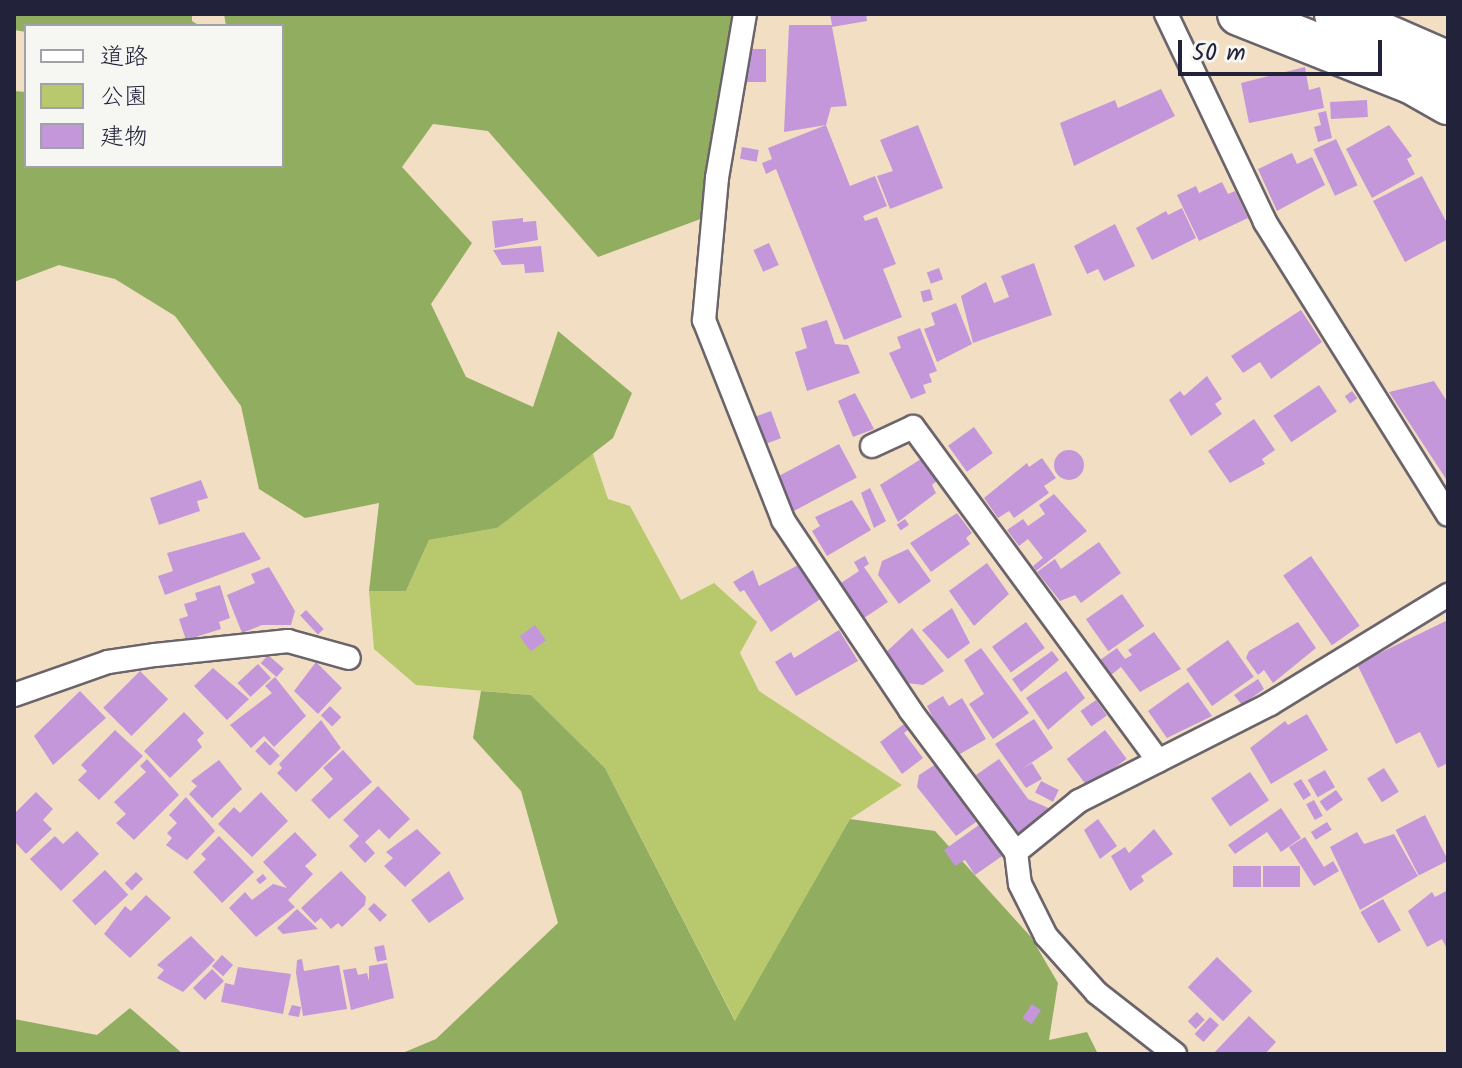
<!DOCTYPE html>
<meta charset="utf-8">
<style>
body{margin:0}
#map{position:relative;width:1462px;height:1068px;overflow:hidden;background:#f2dfc3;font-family:Kalam,"Klee One",sans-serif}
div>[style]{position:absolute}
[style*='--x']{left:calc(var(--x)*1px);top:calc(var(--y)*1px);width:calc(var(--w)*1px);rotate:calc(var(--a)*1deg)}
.green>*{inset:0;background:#b7c96c}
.forest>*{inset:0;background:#91ad60}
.building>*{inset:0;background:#c397da;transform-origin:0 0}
.round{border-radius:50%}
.roads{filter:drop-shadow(2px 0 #6b646b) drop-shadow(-2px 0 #6b646b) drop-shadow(0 2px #6b646b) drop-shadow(0 -2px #6b646b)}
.street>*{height:22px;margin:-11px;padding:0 11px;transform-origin:11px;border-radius:11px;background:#fff}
.highway>*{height:42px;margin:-21px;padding:0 21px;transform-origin:21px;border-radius:21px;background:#fff}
span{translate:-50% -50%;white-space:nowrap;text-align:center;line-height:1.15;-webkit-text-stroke:8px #f6f6f2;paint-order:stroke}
.frame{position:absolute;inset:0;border:16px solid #22223b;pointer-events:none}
.legend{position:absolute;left:24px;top:24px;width:260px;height:144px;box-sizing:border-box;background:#f6f6f2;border:2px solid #a1a1a9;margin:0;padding:10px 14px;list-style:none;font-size:24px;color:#22223b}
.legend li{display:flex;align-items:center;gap:16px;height:40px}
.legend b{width:40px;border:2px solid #a1a1a9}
.scale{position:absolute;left:1178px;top:40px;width:204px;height:36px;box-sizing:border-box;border:4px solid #22223b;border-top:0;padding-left:10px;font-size:24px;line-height:28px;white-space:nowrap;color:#22223b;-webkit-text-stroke:6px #f6f6f2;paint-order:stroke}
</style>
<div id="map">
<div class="green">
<div style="clip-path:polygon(592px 451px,608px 499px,630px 506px,681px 600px,714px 583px,757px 622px,740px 653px,759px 691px,902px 785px,850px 819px,736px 1022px,605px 768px,531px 695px,416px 685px,374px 649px,369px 591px,406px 591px,429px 540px,497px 528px)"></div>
</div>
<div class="forest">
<div style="clip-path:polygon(14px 14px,192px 14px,192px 21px,200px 26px,26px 26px,26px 32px,14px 30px)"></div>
<div style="clip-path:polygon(224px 14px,736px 14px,714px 214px,598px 257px,488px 131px,433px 124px,402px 167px,472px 243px,431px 304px,466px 377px,533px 407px,558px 331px,632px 393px,613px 438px,497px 528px,429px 540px,406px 591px,369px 591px,379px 503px,305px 518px,259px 489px,241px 406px,175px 316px,115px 279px,59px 265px,14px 282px,14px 91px,26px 92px,26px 166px,282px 166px,282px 26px,226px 26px)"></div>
<div style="clip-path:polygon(481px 691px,531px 695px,605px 768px,735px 1021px,850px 819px,935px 831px,1031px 937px,1058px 983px,1049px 1040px,1087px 1032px,1098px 1054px,400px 1054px,436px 1039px,558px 923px,521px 791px,473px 738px)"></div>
<div style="clip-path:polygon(130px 1008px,183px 1054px,14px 1054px,14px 1019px,97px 1035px)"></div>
</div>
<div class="building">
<div style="clip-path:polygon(830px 14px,866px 14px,867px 21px,832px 27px,847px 106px,831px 107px,826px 125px,850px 186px,875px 176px,887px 206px,863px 216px,865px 221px,877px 217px,896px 264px,883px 269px,902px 317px,844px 340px,776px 169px,766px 174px,762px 163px,772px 159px,768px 148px,826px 125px,784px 132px,789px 25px,832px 25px)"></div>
<div style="left:746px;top:49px;width:20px;height:33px"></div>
<div style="clip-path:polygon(1305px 67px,1309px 90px,1320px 87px,1324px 108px,1249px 123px,1241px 83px)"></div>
<div style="clip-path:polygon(1161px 89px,1175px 116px,1074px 166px,1060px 123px,1115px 100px,1118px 108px)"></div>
<div style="left:1367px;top:100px;width:17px;height:37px;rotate:87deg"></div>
<div style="clip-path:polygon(1326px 111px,1332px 138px,1318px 142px,1314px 127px,1321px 125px,1318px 113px)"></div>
<div style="clip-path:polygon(918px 125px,943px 188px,890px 209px,877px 176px,893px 171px,880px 140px)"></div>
<div style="clip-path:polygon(1389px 125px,1412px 156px,1407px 159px,1415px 174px,1372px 198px,1346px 149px)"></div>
<div style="left:1336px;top:139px;width:51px;height:25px;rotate:65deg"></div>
<div style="left:742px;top:147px;width:17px;height:12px;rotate:10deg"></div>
<div style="clip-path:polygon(1292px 153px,1297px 164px,1312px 157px,1325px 185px,1277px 211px,1258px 169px)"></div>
<div style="clip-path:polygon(1422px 176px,1448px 225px,1448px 239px,1405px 262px,1373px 201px)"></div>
<div style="clip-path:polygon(1222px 182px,1228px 194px,1235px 191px,1248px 218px,1199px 241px,1177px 195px,1196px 186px,1199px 193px)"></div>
<div style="clip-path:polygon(1182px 208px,1196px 238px,1152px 260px,1136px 228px,1166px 211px,1168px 215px)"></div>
<div style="clip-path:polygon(523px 218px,523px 222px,536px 221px,538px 240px,495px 248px,492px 221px)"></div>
<div style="clip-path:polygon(1115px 224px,1135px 266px,1104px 281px,1098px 269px,1087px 274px,1074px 246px)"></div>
<div style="left:769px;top:243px;width:24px;height:17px;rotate:66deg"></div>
<div style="clip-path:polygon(541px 246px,544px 272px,525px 273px,524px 264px,502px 265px,493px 250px)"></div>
<div style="clip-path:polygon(1034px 263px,1052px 315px,973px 343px,961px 296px,986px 282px,994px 303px,1009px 297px,1001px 276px)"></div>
<div style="left:939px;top:268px;width:12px;height:13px;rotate:70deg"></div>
<div style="left:930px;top:289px;width:11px;height:10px;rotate:75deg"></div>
<div style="clip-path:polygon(956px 303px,972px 344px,937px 362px,924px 329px,935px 325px,931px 313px)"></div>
<div style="clip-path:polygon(1301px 310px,1322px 342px,1271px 379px,1260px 362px,1243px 373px,1231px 356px)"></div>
<div style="clip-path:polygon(827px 320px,835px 344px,848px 345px,860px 373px,807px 391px,795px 352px,807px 348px,801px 328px)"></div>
<div style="clip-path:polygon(920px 328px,937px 371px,929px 374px,932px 382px,923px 385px,926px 393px,911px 399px,889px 353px,901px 348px,897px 337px)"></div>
<div style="clip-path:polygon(1207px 376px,1222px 399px,1215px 404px,1222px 414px,1191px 436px,1169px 400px,1180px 391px,1184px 396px)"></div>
<div style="clip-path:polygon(1434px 381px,1448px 403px,1448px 482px,1389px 392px)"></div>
<div style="left:1319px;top:385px;width:32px;height:55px;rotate:56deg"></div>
<div style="left:1352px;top:391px;width:9px;height:9px;rotate:54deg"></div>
<div style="clip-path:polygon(855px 393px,874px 429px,853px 437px,838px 401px)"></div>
<div style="left:771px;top:411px;width:29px;height:23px;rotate:70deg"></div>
<div style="clip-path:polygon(1254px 419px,1275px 450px,1262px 459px,1265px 464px,1230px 483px,1208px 451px)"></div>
<div style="left:974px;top:427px;width:32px;height:32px;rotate:54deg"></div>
<div style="left:839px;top:444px;width:38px;height:74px;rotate:62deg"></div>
<div class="round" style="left:1054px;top:450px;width:30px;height:30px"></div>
<div style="clip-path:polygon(1042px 458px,1056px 478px,1044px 486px,1049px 493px,1014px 518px,1009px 511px,998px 518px,984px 498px,1027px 463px,1029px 467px)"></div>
<div style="clip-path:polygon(921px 459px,937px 481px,932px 485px,936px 493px,898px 522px,880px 485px)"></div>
<div style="clip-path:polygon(201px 480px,208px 498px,197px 501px,200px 511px,159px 525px,150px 498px)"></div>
<div style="clip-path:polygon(870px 488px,886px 521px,874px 528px,861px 493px)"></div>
<div style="clip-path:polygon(1054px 494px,1087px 531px,1036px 571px,1033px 566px,1043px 558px,1028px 539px,1019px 546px,1007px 530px,1023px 519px,1028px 526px,1045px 514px,1039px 505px)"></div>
<div style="clip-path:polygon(852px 500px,871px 530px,827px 556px,812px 531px,820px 526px,815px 517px)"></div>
<div style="clip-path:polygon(957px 513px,972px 533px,966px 538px,970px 544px,931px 572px,910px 543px)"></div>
<div style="left:905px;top:519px;width:7px;height:10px;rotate:56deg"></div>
<div style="clip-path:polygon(244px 532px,261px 559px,165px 595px,158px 576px,173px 571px,167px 553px)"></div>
<div style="clip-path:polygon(1099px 542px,1121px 573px,1081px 603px,1075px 595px,1060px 601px,1037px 572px,1055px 559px,1061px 569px)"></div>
<div style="clip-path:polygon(908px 549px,931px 581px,899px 604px,878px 575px,882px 561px)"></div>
<div style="clip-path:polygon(865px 556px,869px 564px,864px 567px,888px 602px,861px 620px,838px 585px,859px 571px,854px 562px)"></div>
<div style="left:1311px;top:556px;width:85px;height:34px;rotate:55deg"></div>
<div style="clip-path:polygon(987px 563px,1009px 594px,974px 626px,949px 591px)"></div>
<div style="clip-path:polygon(800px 564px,822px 598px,771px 632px,744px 590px,740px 592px,733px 582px,753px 570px,759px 586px)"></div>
<div style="clip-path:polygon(269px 567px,295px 611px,291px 625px,262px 625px,242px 633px,227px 595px,255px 583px,251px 574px)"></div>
<div style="clip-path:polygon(220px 585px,230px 618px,219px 622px,221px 629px,186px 640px,179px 619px,188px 616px,184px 604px,197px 600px,195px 593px)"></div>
<div style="left:1122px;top:594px;width:39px;height:44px;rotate:55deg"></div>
<div style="clip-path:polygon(952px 608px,970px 643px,948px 659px,922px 630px)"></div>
<div style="left:306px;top:610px;width:26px;height:8px;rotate:47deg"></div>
<div style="clip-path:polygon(1448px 620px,1448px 763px,1438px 768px,1420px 732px,1396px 744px,1357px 664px)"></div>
<div style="left:1026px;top:622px;width:32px;height:42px;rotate:54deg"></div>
<div style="clip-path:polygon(1298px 622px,1316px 648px,1273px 683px,1264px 670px,1258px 675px,1246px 658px,1249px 651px)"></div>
<div style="left:535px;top:625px;width:19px;height:19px;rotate:54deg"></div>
<div style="clip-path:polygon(912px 628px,944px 671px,923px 685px,907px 683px,884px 654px)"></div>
<div style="clip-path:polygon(839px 630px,858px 661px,796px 696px,775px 662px,791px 652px,794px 658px)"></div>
<div style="clip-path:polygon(1154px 632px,1181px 669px,1140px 692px,1121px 667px,1111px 675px,1100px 660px,1117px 648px,1125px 659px,1132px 655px,1128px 650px)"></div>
<div style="left:1228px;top:640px;width:45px;height:51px;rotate:55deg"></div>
<div style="clip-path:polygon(981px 648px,1029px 713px,993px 739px,969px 704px,984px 694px,964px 660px)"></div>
<div style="clip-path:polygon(1052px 651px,1059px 660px,1021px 692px,1012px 679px)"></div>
<div style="left:268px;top:655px;width:21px;height:11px;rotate:41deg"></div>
<div style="clip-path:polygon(316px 662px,342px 688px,318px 714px,294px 691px)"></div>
<div style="left:258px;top:664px;width:19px;height:28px;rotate:47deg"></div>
<div style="clip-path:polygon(213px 668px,249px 699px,227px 720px,194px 686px)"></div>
<div style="left:140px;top:671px;width:40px;height:52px;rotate:45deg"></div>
<div style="clip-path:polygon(1066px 671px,1085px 698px,1048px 730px,1026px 698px)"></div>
<div style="clip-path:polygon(275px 677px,306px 716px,274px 747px,264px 736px,251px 748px,230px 725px,272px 693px,265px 686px)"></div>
<div style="clip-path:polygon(1258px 679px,1264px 689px,1242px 705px,1234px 695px)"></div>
<div style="clip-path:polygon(1188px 682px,1212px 716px,1167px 738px,1148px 711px)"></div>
<div style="clip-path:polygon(80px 691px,106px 718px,53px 765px,34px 736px)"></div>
<div style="clip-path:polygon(943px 696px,949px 706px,962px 698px,986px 739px,953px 758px,927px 706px)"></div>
<div style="left:1096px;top:700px;width:19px;height:19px;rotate:55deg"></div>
<div style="left:330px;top:706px;width:16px;height:13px;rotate:45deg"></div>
<div style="clip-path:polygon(184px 712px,204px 733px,197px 740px,202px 747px,170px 778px,144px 751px)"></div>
<div style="clip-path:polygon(1307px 714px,1328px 750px,1271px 784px,1250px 748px,1285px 721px,1288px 725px)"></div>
<div style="clip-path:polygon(1034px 719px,1053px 748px,1022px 769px,1032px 763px,1042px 779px,1026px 788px,995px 744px)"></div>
<div style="clip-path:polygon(321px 720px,341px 748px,296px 792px,277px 773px,282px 768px,279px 764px)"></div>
<div style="clip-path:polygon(904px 724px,909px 729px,904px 733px,923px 758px,902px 774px,880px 742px)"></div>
<div style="clip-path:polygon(115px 730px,143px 756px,99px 800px,78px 780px,87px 771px,81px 765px)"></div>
<div style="left:1105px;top:730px;width:36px;height:48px;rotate:53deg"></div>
<div style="left:265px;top:741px;width:21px;height:14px;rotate:45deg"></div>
<div style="clip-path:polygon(343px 750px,372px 782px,329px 819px,311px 800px,333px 779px,323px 768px)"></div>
<div style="clip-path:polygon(147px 759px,179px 795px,134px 840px,116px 823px,126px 814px,114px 802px,146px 772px,140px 766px)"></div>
<div style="clip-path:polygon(999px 759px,1028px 799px,1053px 810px,1014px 839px,982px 796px,988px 792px,976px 775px)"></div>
<div style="clip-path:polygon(219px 760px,242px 789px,212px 818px,189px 794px,197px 786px,191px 781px)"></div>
<div style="clip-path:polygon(936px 764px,976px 822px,956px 836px,917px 787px,919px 775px)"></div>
<div style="left:1384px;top:768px;width:28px;height:20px;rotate:58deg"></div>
<div style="left:1325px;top:770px;width:20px;height:20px;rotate:60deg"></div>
<div style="left:1250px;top:772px;width:34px;height:47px;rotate:56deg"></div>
<div style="left:1301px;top:779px;width:19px;height:9px;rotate:58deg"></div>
<div style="left:1041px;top:781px;width:20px;height:13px;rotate:27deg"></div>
<div style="clip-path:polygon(378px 786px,410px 819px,389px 839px,379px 829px,365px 842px,375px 853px,365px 863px,349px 846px,359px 836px,343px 820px)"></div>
<div style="left:1336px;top:790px;width:12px;height:20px;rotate:55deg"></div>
<div style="clip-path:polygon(36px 792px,53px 809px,43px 820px,52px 829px,26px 854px,14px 841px,14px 814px)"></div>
<div style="clip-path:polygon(261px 792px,288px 821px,252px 857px,218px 824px,234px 807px,240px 813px)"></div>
<div style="clip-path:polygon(186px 797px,215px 831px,187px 860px,166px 845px,172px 838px,167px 833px,177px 823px,169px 815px)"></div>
<div style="left:1314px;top:800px;width:18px;height:9px;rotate:61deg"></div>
<div style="clip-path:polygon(1281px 808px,1301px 838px,1281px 852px,1267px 832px,1235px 854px,1228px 845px)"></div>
<div style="left:1425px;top:815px;width:51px;height:33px;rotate:63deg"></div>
<div style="clip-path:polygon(1098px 819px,1117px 846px,1100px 859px,1084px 830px)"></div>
<div style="clip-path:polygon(983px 822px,1005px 854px,975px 875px,965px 860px,955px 866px,944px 850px)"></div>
<div style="left:1327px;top:822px;width:9px;height:19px;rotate:58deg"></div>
<div style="clip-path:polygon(417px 829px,441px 853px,405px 887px,384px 866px,393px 858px,386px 852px)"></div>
<div style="clip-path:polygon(1154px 829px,1173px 854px,1141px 876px,1144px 881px,1130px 891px,1111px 856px,1125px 847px,1129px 853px)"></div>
<div style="clip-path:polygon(77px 831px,99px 854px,61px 891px,30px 859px,55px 836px,63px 844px)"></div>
<div style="clip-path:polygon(295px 832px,317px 855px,305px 866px,313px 874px,288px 900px,295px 907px,256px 937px,229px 908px,245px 892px,252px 900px,273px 884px,287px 888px,263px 862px)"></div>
<div style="clip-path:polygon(1357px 832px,1364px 844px,1394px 834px,1418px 876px,1360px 910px,1330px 847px)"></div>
<div style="clip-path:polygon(219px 836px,254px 872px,222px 903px,193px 872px,206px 859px,201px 854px)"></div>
<div style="clip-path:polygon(1305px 837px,1324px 867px,1333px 861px,1339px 871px,1314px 886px,1289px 847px)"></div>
<div style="left:1261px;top:866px;width:21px;height:28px;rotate:90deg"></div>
<div style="left:1263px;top:866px;width:37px;height:21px"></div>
<div style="left:105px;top:870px;width:34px;height:45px;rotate:47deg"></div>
<div style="clip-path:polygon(341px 871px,366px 897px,365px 905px,342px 927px,338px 923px,331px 929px,321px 918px,315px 923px,301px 908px)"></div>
<div style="clip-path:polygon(449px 871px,464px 899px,429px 923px,411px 900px)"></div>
<div style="left:136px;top:872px;width:10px;height:16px;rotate:45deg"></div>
<div style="left:263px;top:874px;width:6px;height:9px;rotate:51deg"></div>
<div style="clip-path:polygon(1448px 890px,1448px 951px,1442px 939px,1427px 947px,1408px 911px,1432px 892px,1435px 897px)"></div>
<div style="clip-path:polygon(146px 895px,171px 918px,130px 958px,104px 934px,125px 906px,131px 911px)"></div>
<div style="left:1383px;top:899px;width:36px;height:26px;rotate:60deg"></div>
<div style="clip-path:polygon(374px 903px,387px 915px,380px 922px,368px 909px)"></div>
<div style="clip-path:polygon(297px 909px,318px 929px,283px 934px,277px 928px)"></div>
<div style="clip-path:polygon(191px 936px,215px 960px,183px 992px,157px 978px,164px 970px,157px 965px)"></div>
<div style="left:384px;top:945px;width:15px;height:10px;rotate:79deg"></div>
<div style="left:222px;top:955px;width:15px;height:15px;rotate:42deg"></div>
<div style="left:1217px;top:957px;width:49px;height:42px;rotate:44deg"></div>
<div style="clip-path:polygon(302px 959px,304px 971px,339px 965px,347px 1009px,303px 1016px,296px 973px,297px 960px)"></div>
<div style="clip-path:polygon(387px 963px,394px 998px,351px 1010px,343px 970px,356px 968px,358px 975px,367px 973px,369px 981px,369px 966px)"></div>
<div style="clip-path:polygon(238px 967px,291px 974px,283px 1014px,221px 1002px,225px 983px,234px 985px)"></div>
<div style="left:212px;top:969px;width:17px;height:27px;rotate:45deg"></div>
<div style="left:1032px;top:1004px;width:11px;height:17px;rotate:34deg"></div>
<div style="clip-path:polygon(292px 1005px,301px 1007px,299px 1017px,288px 1015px)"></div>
<div style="left:1197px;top:1012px;width:11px;height:13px;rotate:45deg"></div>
<div style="clip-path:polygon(1249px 1016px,1276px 1042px,1265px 1054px,1213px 1054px)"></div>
<div style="left:1210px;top:1017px;width:12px;height:23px;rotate:42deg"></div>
</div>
<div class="roads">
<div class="street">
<div style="--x:745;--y:14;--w:166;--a:99.7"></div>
<div style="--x:717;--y:178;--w:143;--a:95.2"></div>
<div style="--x:704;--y:320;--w:215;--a:68.4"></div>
<div style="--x:783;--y:520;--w:229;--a:56.2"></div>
<div style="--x:910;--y:710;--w:177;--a:53.3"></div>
<div style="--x:1016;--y:852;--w:32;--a:83"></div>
<div style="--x:1020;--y:884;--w:58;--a:63.4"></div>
<div style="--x:1046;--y:936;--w:76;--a:48.2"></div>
<div style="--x:1097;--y:993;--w:99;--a:38"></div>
<div style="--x:1166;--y:14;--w:230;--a:64.5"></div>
<div style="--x:1265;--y:222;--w:345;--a:58"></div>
<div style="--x:872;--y:446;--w:45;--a:-24.9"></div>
<div style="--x:913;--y:427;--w:414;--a:53.7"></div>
<div style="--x:14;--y:695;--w:100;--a:-19.3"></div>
<div style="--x:108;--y:662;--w:48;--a:-8.5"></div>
<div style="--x:155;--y:655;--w:134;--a:-6"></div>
<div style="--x:288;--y:641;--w:63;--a:15.6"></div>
<div style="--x:1016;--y:852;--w:81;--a:-39"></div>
<div style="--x:1079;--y:801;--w:214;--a:-26.9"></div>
<div style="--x:1270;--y:704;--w:209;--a:-31.5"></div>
</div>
<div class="highway">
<div style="--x:1239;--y:14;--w:185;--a:21.6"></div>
<div style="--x:1411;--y:82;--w:43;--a:29.6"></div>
<div style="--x:1336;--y:14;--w:122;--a:23.6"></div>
</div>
</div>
<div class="frame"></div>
<ul class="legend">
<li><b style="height:10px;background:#fff"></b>道路</li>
<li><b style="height:22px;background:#b7c96c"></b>公園</li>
<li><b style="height:22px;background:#c397da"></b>建物</li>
</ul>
<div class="scale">50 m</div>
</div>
